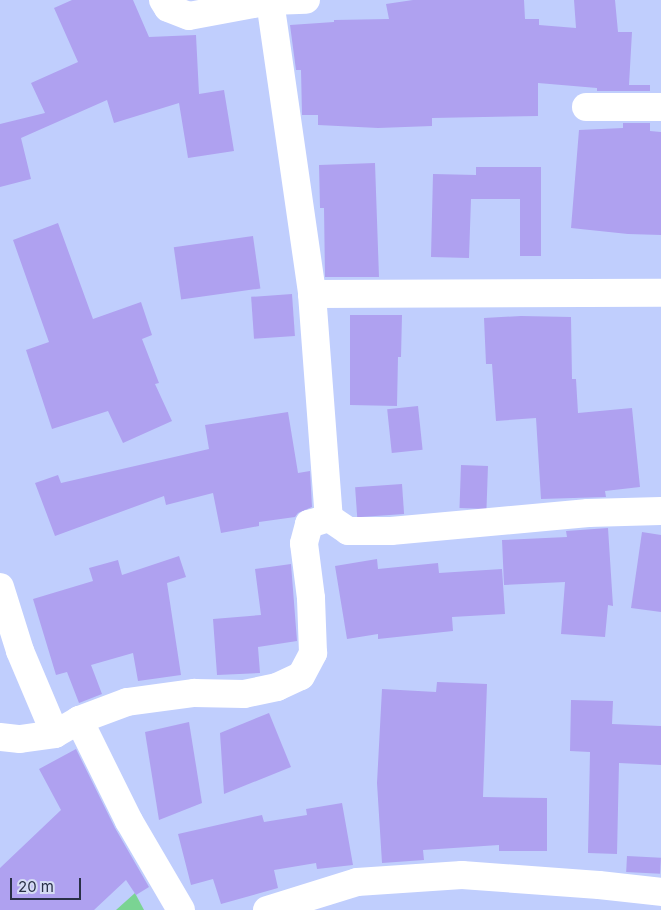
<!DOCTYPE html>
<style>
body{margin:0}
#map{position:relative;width:661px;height:910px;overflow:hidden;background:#c0cefd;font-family:Inter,sans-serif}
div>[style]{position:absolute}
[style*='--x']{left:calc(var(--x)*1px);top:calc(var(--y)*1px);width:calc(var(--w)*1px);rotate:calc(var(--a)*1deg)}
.green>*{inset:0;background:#7ad493}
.building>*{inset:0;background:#afa1f0;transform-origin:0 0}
.minor>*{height:28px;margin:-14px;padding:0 14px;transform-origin:14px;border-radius:14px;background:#fff}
span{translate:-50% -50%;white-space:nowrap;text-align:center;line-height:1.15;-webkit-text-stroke:4px #d5dcf4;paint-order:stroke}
.scale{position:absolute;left:10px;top:878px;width:71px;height:22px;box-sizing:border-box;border:2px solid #293046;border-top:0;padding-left:6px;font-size:15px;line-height:18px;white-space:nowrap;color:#293046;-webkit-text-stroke:4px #d5dcf4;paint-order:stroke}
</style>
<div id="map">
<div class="green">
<div style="clip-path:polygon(135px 893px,144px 910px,116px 910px)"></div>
</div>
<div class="building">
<div style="clip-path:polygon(72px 0,133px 0,149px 37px,196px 35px,199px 94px,224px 90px,234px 151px,188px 158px,179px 103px,114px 123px,107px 100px,21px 138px,31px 179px,0 187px,0 124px,45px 113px,31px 83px,78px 62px,54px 8px)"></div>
<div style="clip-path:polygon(413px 0,524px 0,525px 19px,539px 19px,539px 25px,576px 28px,574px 0,615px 0,618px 32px,632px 32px,629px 85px,650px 85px,650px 91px,597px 91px,597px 88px,538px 83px,538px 116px,432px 118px,432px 126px,378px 128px,318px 125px,318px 115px,302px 115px,301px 70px,296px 70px,290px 25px,334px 22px,334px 20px,389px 19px,386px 4px)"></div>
<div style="clip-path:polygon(623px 123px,650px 123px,650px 131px,661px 132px,661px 235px,628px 234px,571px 228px,579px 130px,623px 128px)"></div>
<div style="clip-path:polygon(375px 163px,379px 277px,325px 277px,324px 208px,320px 208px,319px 165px)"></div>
<div style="clip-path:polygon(476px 167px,541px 167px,541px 256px,520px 256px,520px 199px,471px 199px,469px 258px,431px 257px,433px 174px,476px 175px)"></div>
<div style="clip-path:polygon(58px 223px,93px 319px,141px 302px,152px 335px,142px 339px,159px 383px,155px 384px,172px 421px,123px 443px,108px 411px,52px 429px,26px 350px,49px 342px,13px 240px)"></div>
<div style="left:253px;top:236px;width:53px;height:80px;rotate:82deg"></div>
<div style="left:292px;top:294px;width:42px;height:41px;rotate:86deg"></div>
<div style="clip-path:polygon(350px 315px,402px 315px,401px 357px,398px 357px,397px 406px,350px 405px)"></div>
<div style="clip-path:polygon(521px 316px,571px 317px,572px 379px,576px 379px,578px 413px,632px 408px,640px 487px,605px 491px,606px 497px,541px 499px,536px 418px,496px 421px,492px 364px,486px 364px,484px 318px)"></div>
<div style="left:418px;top:406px;width:44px;height:31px;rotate:84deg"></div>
<div style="clip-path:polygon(288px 412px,298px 473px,310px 471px,312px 507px,298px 513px,295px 517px,259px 522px,259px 526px,221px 533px,213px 493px,166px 505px,164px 496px,55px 536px,35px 483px,58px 475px,61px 483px,209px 449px,205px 425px)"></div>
<div style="left:461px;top:465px;width:27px;height:43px;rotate:2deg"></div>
<div style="left:402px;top:484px;width:30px;height:47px;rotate:86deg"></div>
<div style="clip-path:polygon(608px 528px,613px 606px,608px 605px,605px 637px,561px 634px,565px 582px,504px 585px,502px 540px,567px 537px,566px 531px)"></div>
<div style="clip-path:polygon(642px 532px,661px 535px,661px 612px,631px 608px)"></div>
<div style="clip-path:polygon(179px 556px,186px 577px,167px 583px,181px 675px,138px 681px,133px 653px,91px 665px,102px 694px,79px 703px,67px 672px,56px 675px,33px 599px,93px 581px,89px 568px,118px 560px,122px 575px)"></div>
<div style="clip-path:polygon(377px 559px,378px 569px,438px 563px,439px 573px,502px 569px,505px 614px,452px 617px,453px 631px,378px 639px,378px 634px,347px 639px,335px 566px)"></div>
<div style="clip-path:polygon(291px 564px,297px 641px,258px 647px,260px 673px,217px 675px,213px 619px,261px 615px,255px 569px)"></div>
<div style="clip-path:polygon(437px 682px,487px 684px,483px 797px,547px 798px,547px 851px,499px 851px,499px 845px,423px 850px,424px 860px,382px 863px,377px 783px,382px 689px,436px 692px)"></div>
<div style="clip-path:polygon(571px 700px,613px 701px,612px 724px,661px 726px,661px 765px,619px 763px,617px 854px,588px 853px,590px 752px,570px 751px)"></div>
<div style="clip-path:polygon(269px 713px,291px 767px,224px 794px,220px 733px)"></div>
<div style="clip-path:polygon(189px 722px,202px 803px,159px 820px,145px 732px)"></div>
<div style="clip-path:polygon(76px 749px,115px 828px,149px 887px,136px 895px,126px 880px,94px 910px,0 910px,0 868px,61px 810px,39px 769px)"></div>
<div style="clip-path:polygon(342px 803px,353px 865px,317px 869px,316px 863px,274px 870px,278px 888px,221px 904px,213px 879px,191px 885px,178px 834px,262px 815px,264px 822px,307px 815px,306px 809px)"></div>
<div style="left:627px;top:856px;width:34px;height:16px;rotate:3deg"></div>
</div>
<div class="minor">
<div style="--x:163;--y:0;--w:9;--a:58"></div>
<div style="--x:168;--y:8;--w:22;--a:21"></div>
<div style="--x:189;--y:16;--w:82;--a:-10.5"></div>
<div style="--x:270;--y:1;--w:36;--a:-2"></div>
<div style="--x:270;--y:1;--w:296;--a:81.8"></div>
<div style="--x:312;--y:294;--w:225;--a:85.7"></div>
<div style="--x:329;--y:518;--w:23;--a:34"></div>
<div style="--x:348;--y:531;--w:43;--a:0"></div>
<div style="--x:391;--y:531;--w:198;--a:-5.2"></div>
<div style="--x:588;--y:513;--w:73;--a:-1.6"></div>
<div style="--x:586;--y:107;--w:75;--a:0"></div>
<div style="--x:312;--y:294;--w:349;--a:-0.2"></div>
<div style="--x:0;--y:587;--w:67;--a:72.6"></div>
<div style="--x:20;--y:651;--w:90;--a:67.1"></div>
<div style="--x:79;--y:720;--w:113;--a:63.7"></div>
<div style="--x:129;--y:821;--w:103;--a:59.7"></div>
<div style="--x:0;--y:737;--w:20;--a:6"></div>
<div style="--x:20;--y:739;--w:35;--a:-8"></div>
<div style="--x:55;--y:734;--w:28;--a:-30"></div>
<div style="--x:79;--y:720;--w:51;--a:-20.6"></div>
<div style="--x:127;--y:702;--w:68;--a:-7.7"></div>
<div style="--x:194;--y:693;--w:50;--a:1.1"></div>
<div style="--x:244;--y:694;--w:34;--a:-12"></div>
<div style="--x:277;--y:687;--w:26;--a:-25"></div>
<div style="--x:301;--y:676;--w:26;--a:-62"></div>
<div style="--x:313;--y:653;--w:55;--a:-92.1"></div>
<div style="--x:311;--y:598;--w:55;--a:-97.3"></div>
<div style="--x:304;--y:543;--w:20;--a:-75"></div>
<div style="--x:309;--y:524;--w:21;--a:-17"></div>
<div style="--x:267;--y:910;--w:94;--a:-17.3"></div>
<div style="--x:357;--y:882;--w:105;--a:-3.8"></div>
<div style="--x:462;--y:875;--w:137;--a:4.2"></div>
<div style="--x:599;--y:885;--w:62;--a:6.4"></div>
</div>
<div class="scale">20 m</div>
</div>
